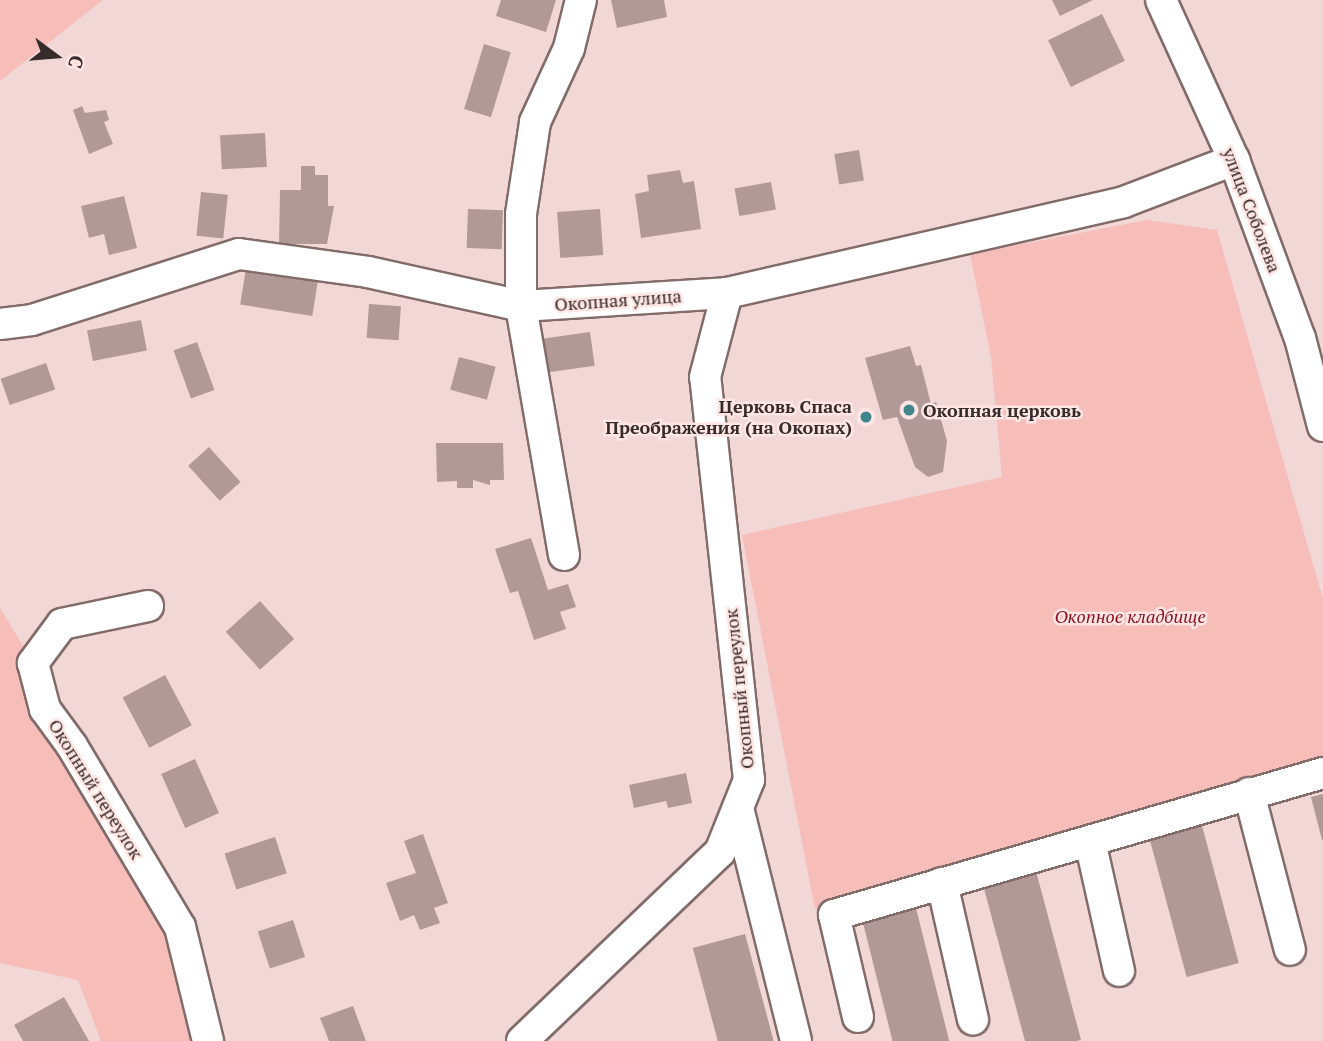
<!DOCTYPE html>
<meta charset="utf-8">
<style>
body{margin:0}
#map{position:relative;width:1323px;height:1041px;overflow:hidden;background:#f1d8d6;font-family:"PT Serif",serif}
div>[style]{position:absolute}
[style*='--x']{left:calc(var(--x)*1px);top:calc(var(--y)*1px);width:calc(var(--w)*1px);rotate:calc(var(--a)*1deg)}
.green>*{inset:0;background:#f6bdb9}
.building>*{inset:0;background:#b19997;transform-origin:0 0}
.roads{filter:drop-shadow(2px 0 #826c6a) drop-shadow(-2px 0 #826c6a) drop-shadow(0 2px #826c6a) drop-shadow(0 -2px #826c6a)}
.minor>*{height:30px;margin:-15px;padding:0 15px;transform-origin:15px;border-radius:15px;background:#fff}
.dots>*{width:19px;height:19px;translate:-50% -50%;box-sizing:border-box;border:4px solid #ffe5e3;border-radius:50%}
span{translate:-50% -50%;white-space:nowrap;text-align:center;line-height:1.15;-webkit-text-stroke:5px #ffe5e3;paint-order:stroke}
.street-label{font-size:18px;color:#352b2a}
.poi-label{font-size:18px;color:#352b2a;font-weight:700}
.right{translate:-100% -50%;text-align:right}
.left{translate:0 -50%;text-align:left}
.park-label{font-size:18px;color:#8d0f1e;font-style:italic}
.north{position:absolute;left:21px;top:21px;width:70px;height:70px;-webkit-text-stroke:5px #ffe5e3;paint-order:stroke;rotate:106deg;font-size:19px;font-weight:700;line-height:28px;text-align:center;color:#352b2a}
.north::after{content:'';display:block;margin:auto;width:24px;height:32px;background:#352b2a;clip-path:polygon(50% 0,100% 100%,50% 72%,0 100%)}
</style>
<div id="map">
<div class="green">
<div style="clip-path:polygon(0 0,103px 0,0 81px)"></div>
<div style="clip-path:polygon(1147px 220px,1217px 230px,1323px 599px,1323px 756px,815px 909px,742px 535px,1002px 477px,991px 357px,970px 254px)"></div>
<div style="clip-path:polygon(0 608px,198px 928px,214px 1041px,101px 1041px,78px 980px,0 963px)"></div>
</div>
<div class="building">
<div style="clip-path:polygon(501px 0,556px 0,546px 32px,496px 16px)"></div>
<div style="clip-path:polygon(611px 0,664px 0,667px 17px,617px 28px)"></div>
<div style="clip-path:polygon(1052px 0,1093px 0,1060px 16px)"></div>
<div style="left:1102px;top:14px;width:52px;height:60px;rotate:64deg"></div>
<div style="left:484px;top:44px;width:28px;height:68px;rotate:17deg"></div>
<div style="clip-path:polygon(82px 106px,85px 113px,106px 110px,109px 120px,104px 122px,113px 144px,89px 154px,73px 110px)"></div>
<div style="left:265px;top:133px;width:34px;height:45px;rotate:87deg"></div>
<div style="left:859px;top:150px;width:31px;height:25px;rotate:81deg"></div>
<div style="clip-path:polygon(301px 166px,315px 166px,315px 175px,328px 175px,328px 206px,334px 206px,327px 244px,279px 244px,280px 190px,301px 190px)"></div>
<div style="clip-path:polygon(680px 170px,683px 183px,694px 181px,701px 229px,641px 238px,635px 194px,649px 191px,647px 175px)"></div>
<div style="left:771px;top:182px;width:28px;height:37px;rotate:80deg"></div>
<div style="left:201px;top:192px;width:27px;height:44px;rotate:6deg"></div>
<div style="clip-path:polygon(124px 196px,137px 248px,109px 255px,104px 234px,89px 238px,81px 206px)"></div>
<div style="left:468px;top:209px;width:35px;height:39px;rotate:2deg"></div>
<div style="left:600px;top:209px;width:46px;height:43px;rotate:86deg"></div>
<div style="left:246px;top:268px;width:73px;height:37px;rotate:9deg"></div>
<div style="left:369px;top:304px;width:32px;height:34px;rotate:4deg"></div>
<div style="left:141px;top:320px;width:31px;height:55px;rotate:79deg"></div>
<div style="left:590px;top:332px;width:34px;height:52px;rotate:82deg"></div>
<div style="left:197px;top:342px;width:51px;height:25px;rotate:70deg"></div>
<div style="clip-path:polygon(910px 346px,916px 366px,921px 365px,931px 404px,936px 402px,947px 441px,943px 472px,928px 477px,915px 467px,897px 417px,883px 420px,865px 358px)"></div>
<div style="left:459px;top:357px;width:38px;height:34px;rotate:15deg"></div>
<div style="left:46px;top:363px;width:28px;height:48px;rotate:71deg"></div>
<div style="clip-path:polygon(436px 443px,503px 443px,504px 480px,490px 480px,490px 485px,473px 480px,473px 488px,457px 488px,457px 481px,437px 482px)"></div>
<div style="left:209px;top:447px;width:47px;height:28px;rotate:48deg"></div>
<div style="clip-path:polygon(531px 538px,548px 590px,568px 584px,576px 607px,560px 612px,566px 629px,534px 640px,518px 591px,510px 593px,495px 549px)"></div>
<div style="left:260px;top:601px;width:51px;height:46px;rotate:48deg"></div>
<div style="left:165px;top:675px;width:57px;height:48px;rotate:62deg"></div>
<div style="left:195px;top:759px;width:59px;height:37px;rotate:66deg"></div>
<div style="clip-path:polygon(686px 773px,692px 803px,668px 808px,666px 801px,634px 808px,629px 785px)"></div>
<div style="clip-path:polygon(1323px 794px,1323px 840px,1322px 840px,1311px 797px)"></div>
<div style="left:1201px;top:822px;width:146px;height:54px;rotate:75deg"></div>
<div style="clip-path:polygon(423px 834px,448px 903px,434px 908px,440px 923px,420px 930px,414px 915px,400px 921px,386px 883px,416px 873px,404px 841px)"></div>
<div style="left:275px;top:837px;width:38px;height:53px;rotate:72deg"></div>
<div style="clip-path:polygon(1036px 871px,1081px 1040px,1076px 1041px,1025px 1041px,983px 885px)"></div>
<div style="left:915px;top:904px;width:141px;height:55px;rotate:76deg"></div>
<div style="left:293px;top:920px;width:39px;height:37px;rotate:72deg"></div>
<div style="left:745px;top:934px;width:111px;height:54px;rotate:75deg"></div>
<div style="clip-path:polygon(64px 997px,89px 1041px,23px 1041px,14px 1025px)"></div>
<div style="clip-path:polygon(353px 1006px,366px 1041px,329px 1041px,320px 1018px)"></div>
</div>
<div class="roads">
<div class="minor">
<div style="--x:1161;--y:0;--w:176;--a:65.5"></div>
<div style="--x:1234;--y:160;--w:190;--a:69.7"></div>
<div style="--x:1300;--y:338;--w:91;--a:75.4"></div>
<div style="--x:0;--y:324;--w:32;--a:-7"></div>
<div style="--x:32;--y:320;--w:217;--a:-17.7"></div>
<div style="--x:239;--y:254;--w:130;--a:7.9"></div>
<div style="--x:368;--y:272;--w:157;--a:12.5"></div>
<div style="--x:521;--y:306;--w:206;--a:-3.6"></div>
<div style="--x:727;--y:293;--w:407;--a:-12.9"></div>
<div style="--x:1124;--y:202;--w:118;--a:-20.9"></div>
<div style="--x:564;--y:555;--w:253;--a:-99.8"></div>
<div style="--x:521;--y:306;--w:92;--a:-90"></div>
<div style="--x:521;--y:214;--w:93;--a:-81.3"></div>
<div style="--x:535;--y:122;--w:81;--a:-65.3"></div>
<div style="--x:569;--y:48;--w:49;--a:-76"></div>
<div style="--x:148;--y:606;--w:88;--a:168.2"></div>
<div style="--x:62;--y:624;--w:49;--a:126.6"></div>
<div style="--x:33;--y:663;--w:48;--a:75.4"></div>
<div style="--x:45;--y:709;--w:46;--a:53.9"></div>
<div style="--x:72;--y:746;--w:211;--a:59.2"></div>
<div style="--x:180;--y:927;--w:117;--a:76.2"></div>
<div style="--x:1249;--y:793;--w:162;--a:75.4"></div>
<div style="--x:738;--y:808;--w:240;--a:76"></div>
<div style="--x:1090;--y:841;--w:133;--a:77.4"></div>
<div style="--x:942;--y:883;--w:140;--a:77.2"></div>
<div style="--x:858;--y:1017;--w:105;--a:-103.2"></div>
<div style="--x:834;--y:915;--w:509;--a:-16.19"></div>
<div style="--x:522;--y:1041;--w:274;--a:-43.7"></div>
<div style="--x:720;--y:852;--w:78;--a:-68.1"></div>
<div style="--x:749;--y:780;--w:405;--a:-96.2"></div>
<div style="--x:705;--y:377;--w:87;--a:-75.3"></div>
</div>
</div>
<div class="dots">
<div style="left:909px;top:410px;background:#3e868c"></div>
<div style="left:866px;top:417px;background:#3e868c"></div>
</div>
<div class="street-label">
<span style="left:1252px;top:210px;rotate:69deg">улица Соболева</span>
<span style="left:618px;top:300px;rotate:-4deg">Окопная улица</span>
<span style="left:739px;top:689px;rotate:-96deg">Окопный переулок</span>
<span style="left:96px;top:789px;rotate:58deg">Окопный переулок</span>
</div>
<div class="poi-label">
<span class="right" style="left:852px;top:417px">Церковь Спаса<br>Преображения (на Окопах)</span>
<span class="left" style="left:923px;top:410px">Окопная церковь</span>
</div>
<div class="park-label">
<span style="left:1130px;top:616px">Окопное кладбище</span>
</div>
<div class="north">С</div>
</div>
